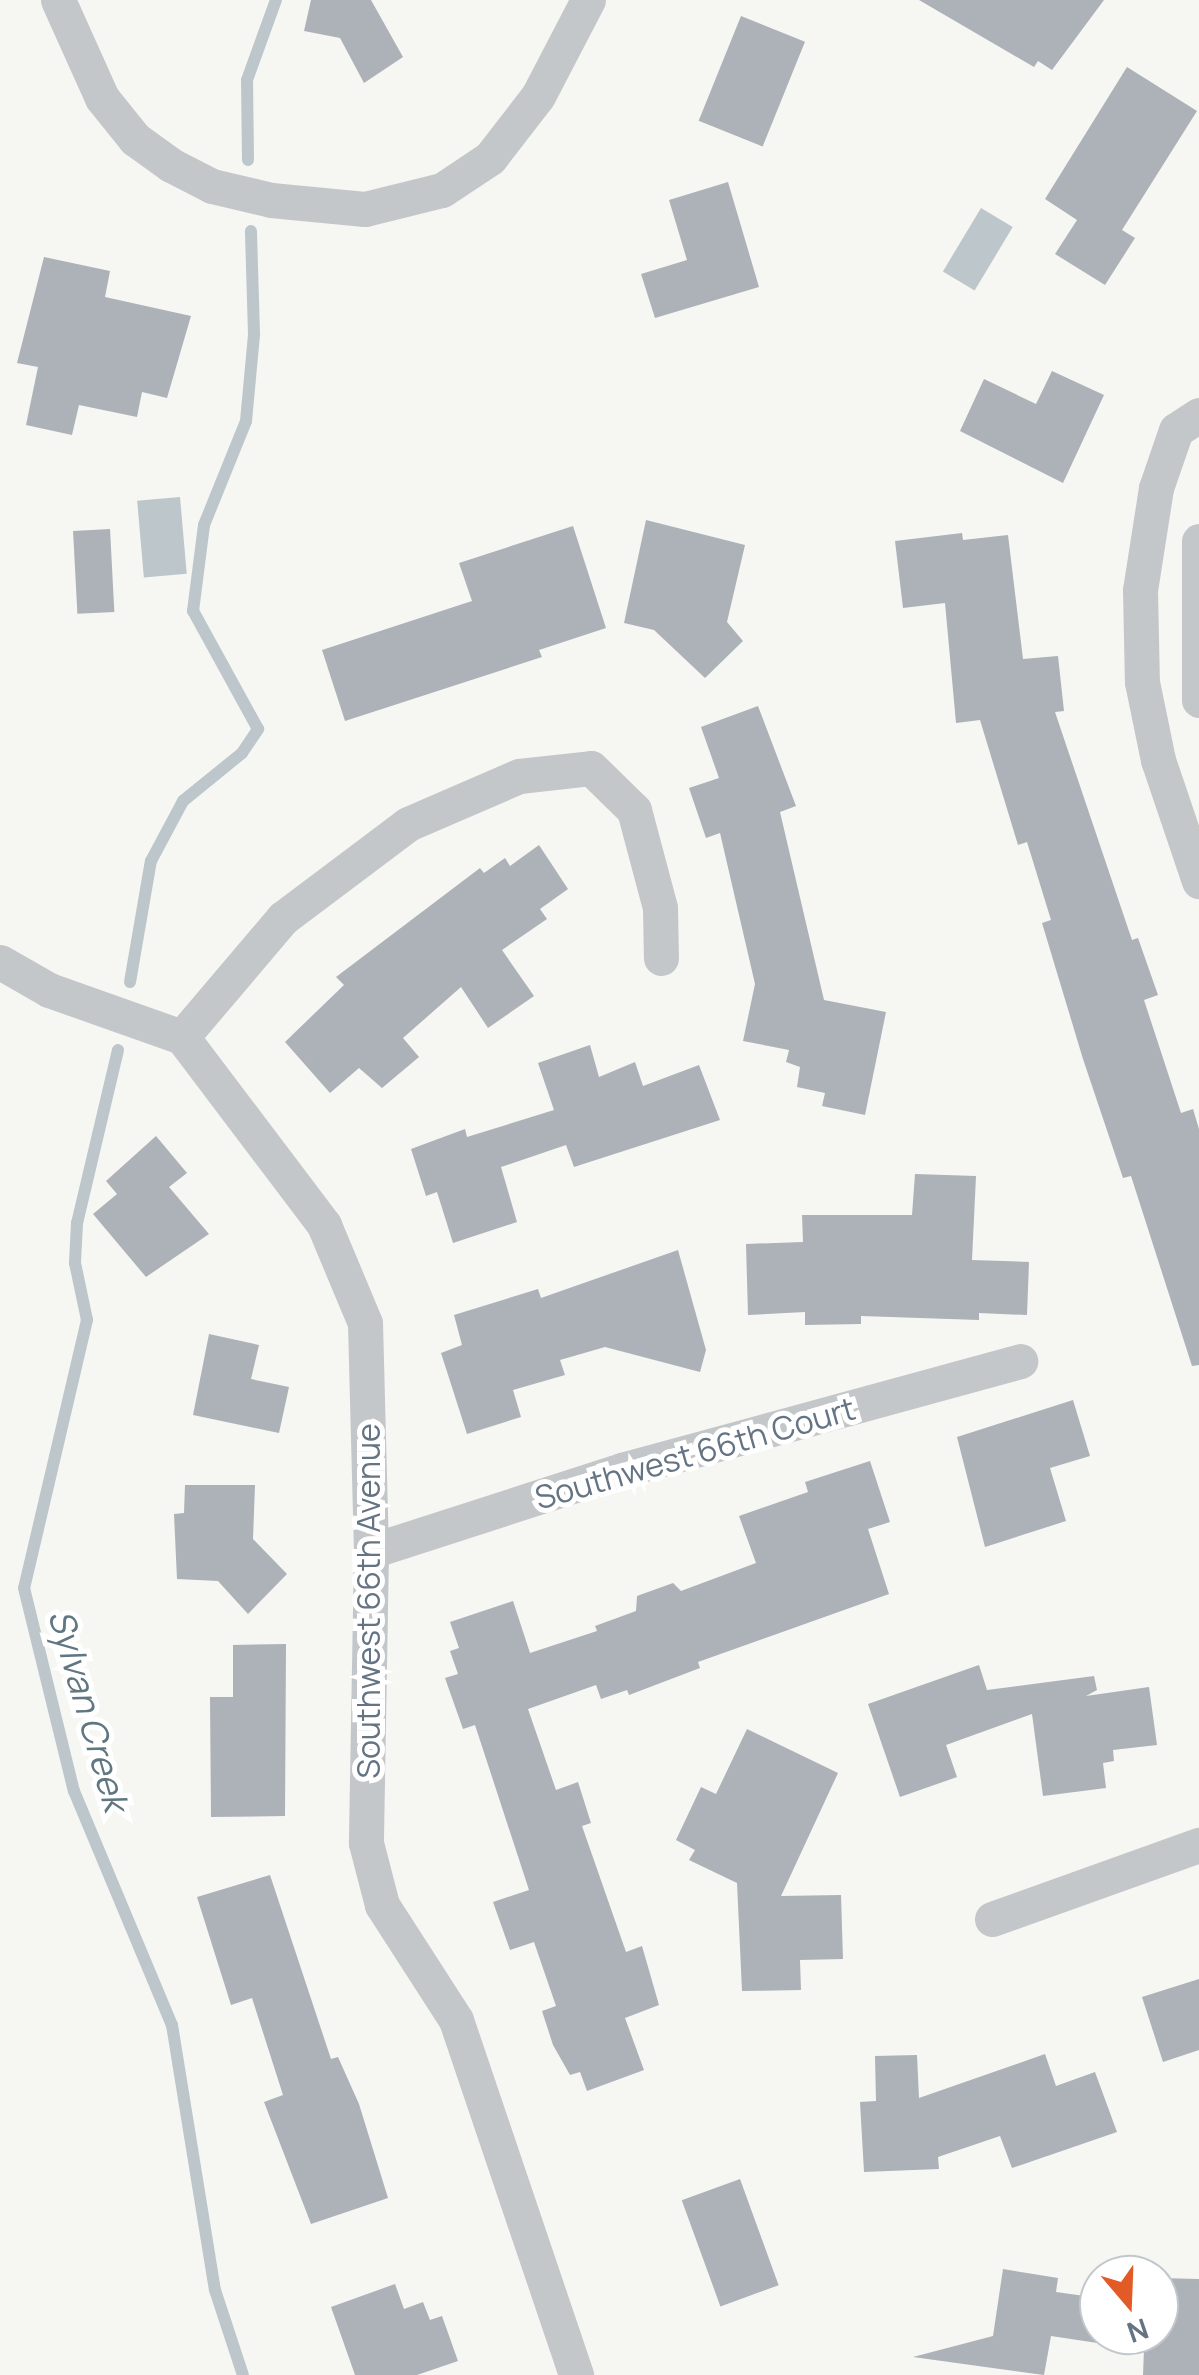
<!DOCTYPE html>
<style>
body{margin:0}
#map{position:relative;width:1199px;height:2375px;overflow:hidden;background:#f6f6f2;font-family:Manrope,sans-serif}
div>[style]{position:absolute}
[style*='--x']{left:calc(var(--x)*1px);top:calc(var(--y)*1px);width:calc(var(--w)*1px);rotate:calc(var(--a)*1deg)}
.water>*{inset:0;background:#bcc6cb;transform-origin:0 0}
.stream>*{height:12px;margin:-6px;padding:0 6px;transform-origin:6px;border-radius:6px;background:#bcc6cb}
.building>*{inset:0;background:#acb2b8;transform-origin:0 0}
.street>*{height:35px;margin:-17.5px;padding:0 17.5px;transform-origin:17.5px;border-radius:17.5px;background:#c3c7ca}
span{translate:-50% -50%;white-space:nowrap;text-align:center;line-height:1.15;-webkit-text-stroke:10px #fff;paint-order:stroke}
.street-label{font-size:32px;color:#657483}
.water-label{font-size:35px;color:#607680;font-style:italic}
.north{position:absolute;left:1079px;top:2255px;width:100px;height:100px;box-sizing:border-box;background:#fff;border:2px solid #c1c7cd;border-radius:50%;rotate:161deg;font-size:28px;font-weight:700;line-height:40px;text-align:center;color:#657483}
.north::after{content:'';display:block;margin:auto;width:35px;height:45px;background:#e25b26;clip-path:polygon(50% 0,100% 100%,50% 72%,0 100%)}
</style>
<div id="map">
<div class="water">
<div style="left:981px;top:208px;width:37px;height:74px;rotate:31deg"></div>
<div style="left:180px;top:497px;width:77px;height:43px;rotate:85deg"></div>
</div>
<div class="stream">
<div style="--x:248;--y:160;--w:80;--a:-90.7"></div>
<div style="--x:247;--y:80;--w:85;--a:-70.1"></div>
<div style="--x:130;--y:982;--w:123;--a:-80.2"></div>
<div style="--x:151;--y:861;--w:68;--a:-61.9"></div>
<div style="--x:183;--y:801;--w:76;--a:-39.1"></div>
<div style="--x:242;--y:753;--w:29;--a:-56"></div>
<div style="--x:258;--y:729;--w:135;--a:-118.8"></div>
<div style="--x:193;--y:611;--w:87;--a:-82.7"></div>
<div style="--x:204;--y:525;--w:112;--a:-68"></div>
<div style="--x:246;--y:421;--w:87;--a:-84.7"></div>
<div style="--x:254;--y:334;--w:103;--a:-91.7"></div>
<div style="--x:118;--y:1050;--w:178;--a:103.3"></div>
<div style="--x:77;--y:1223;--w:40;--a:92.9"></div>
<div style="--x:75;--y:1263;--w:58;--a:78.1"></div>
<div style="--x:87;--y:1320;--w:275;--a:103.2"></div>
<div style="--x:24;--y:1588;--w:209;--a:76.2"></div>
<div style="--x:74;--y:1791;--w:254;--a:67.3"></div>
<div style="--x:172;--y:2025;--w:268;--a:80.8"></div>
<div style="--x:215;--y:2290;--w:89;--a:71.8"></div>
</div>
<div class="building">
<div style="clip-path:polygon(311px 0,371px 0,403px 57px,364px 83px,340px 38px,304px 31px)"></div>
<div style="clip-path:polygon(919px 0,1104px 0,1052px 70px,1038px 61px,1034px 67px)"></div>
<div style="left:741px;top:16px;width:69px;height:113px;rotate:22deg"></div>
<div style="clip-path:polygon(1127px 67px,1197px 111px,1122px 230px,1135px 238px,1105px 285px,1055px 254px,1077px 220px,1045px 199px)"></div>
<div style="clip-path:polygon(728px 182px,759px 287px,655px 318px,641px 274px,687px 260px,669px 200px)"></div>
<div style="clip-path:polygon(44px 257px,110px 271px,105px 297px,191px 316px,167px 398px,142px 392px,137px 417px,79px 405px,72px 435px,26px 425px,38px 367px,17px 363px)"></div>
<div style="clip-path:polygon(1052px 371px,1104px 395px,1063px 483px,960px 431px,984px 379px,1036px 404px)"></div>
<div style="clip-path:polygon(646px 520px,745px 545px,727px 622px,743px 641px,705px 678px,654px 630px,624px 623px)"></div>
<div style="clip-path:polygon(573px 526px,606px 628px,539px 650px,542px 657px,345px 721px,322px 650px,472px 601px,459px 563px)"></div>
<div style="left:110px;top:529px;width:83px;height:37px;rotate:87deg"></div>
<div style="clip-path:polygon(962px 533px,963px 540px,1008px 535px,1023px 659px,1058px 656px,1064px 711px,1055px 712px,1132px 940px,1138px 938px,1158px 995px,1144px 1000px,1181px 1113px,1193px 1109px,1199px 1129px,1199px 1365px,1192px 1366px,1131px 1176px,1123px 1178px,1083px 1059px,1042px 923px,1051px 920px,1027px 842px,1018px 845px,980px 720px,956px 723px,945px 603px,903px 608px,895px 541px)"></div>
<div style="clip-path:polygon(758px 706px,796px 806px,780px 812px,824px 1000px,886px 1012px,865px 1115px,822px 1106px,825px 1093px,797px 1087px,800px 1067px,786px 1062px,789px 1050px,743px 1041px,755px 984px,720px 833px,706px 838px,689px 788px,719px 778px,701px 727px)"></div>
<div style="clip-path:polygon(539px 845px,568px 889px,540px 909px,547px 919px,502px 950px,534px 996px,488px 1028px,461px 987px,403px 1038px,419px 1057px,382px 1088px,359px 1068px,330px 1093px,285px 1042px,344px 985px,336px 977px,480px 868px,484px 873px,505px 858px,510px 866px)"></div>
<div style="clip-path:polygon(590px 1045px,599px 1077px,635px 1062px,643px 1086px,699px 1065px,720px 1120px,574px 1167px,566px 1145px,501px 1167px,517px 1222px,453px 1243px,437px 1192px,426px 1196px,411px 1149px,465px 1129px,467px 1137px,554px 1110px,538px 1063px)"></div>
<div style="clip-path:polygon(156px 1136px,187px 1173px,169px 1187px,209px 1234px,146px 1277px,93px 1214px,117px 1194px,106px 1181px)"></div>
<div style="clip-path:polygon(915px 1174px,976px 1176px,972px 1260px,1029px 1262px,1027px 1315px,979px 1313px,979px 1320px,861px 1316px,861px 1324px,805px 1325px,805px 1312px,748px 1315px,746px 1244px,803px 1242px,802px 1215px,912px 1215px)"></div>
<div style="clip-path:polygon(678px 1250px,706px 1350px,700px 1372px,605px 1347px,560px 1360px,565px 1375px,513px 1390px,521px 1417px,467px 1434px,441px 1353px,462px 1345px,454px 1315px,538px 1289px,541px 1298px)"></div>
<div style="clip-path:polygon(209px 1334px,259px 1345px,251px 1379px,289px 1387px,279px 1433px,193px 1415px)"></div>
<div style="clip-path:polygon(1073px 1400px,1090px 1456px,1050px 1468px,1066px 1521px,985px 1547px,957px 1437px)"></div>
<div style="clip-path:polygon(870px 1461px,890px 1522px,868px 1529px,889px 1594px,698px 1662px,700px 1668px,629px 1695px,627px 1690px,601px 1699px,596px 1685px,528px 1709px,556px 1790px,578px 1782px,591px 1823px,582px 1826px,626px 1952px,642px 1946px,659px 2005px,625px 2018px,644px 2070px,587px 2091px,580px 2072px,570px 2075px,553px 2045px,542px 2011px,556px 2006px,534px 1942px,510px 1950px,493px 1902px,529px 1890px,475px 1725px,463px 1729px,445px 1678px,458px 1674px,450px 1651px,459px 1648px,450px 1622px,513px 1601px,530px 1653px,597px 1631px,595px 1626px,636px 1611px,637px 1596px,673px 1583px,681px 1591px,756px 1563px,739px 1516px,808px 1492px,805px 1482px)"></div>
<div style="clip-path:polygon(185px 1485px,255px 1485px,253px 1539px,287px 1574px,248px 1614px,218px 1581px,177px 1579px,174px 1514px,184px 1513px)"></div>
<div style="clip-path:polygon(286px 1644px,285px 1816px,211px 1817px,210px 1697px,233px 1697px,233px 1645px)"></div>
<div style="clip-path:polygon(979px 1665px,987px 1690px,1094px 1676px,1097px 1690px,1086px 1696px,1149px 1687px,1157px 1745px,1113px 1750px,1114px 1761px,1103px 1763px,1106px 1788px,1043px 1796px,1032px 1714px,946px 1745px,957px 1777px,900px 1797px,868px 1704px)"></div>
<div style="clip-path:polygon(747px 1729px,838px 1773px,781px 1896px,841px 1895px,843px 1959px,800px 1960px,801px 1990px,742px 1991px,737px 1883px,689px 1860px,695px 1850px,676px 1840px,701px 1787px,716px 1794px)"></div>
<div style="clip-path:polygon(270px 1875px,331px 2059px,338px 2057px,359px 2104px,388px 2198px,311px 2224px,264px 2102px,283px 2095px,252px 1998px,231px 2005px,197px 1897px)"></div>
<div style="clip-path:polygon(1199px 1979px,1199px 2050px,1163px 2062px,1142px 1997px)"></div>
<div style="clip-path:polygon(1045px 2054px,1056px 2086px,1095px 2072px,1117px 2132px,1012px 2168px,1000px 2136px,938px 2157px,939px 2169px,864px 2172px,860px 2102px,876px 2101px,875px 2056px,917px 2055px,919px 2098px)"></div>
<div style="left:740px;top:2179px;width:113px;height:62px;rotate:70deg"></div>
<div style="clip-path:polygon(1003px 2269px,1058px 2278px,1056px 2292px,1099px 2298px,1099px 2335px,1159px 2335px,1159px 2278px,1199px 2279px,1199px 2375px,1143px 2375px,1144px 2350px,1051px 2336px,1044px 2375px,913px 2357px,993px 2336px)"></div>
<div style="clip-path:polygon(395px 2284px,404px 2309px,423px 2302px,430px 2320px,442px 2316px,458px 2361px,417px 2375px,355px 2375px,331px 2307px)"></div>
</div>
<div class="street">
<div style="--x:58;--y:0;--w:107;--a:65.8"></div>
<div style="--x:102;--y:98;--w:53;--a:51.2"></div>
<div style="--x:135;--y:139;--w:44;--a:35.8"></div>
<div style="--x:171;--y:165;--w:46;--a:27.1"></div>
<div style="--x:212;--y:186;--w:61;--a:13.3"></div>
<div style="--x:271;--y:200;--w:94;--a:5.5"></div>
<div style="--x:365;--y:209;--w:79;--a:-13.9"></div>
<div style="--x:442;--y:190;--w:58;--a:-33.7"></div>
<div style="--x:490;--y:158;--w:78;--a:-52.3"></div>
<div style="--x:538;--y:96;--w:108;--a:-62.5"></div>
<div style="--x:1199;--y:415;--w:27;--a:147"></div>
<div style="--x:1176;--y:430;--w:61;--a:109"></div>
<div style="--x:1156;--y:488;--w:103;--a:98.9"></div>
<div style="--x:1140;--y:590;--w:92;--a:88.8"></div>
<div style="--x:1142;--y:682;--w:80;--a:78.4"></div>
<div style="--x:1158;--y:760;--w:128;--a:71.3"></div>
<div style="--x:1199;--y:541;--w:159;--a:90"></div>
<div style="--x:0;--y:962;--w:56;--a:29.7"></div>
<div style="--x:49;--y:990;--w:141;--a:19.5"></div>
<div style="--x:182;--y:1037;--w:236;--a:52.9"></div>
<div style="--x:324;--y:1225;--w:106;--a:67.3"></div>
<div style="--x:365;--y:1323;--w:228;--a:88.5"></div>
<div style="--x:371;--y:1551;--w:292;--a:91"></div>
<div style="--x:366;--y:1843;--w:64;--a:75.5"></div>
<div style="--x:382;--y:1905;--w:137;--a:57.2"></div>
<div style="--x:456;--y:2020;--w:375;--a:71.3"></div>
<div style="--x:182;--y:1037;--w:156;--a:-49.7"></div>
<div style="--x:283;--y:918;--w:156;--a:-36.9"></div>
<div style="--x:408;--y:824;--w:121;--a:-23.4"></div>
<div style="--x:519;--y:776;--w:72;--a:-6.3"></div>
<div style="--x:591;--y:768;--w:60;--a:44.3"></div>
<div style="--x:634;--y:810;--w:101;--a:75.1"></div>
<div style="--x:660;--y:908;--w:50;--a:88.9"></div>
<div style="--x:371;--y:1551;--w:264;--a:-17.9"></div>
<div style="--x:622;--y:1470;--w:413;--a:-15.3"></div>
<div style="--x:992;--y:1919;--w:220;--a:-19.7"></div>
</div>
<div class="street-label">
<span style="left:695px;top:1453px;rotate:-16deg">Southwest 66th Court</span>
<span style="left:368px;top:1601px;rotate:-90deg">Southwest 66th Avenue</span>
</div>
<div class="water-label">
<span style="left:89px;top:1710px;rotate:74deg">Sylvan Creek</span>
</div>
<div class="north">N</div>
</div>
